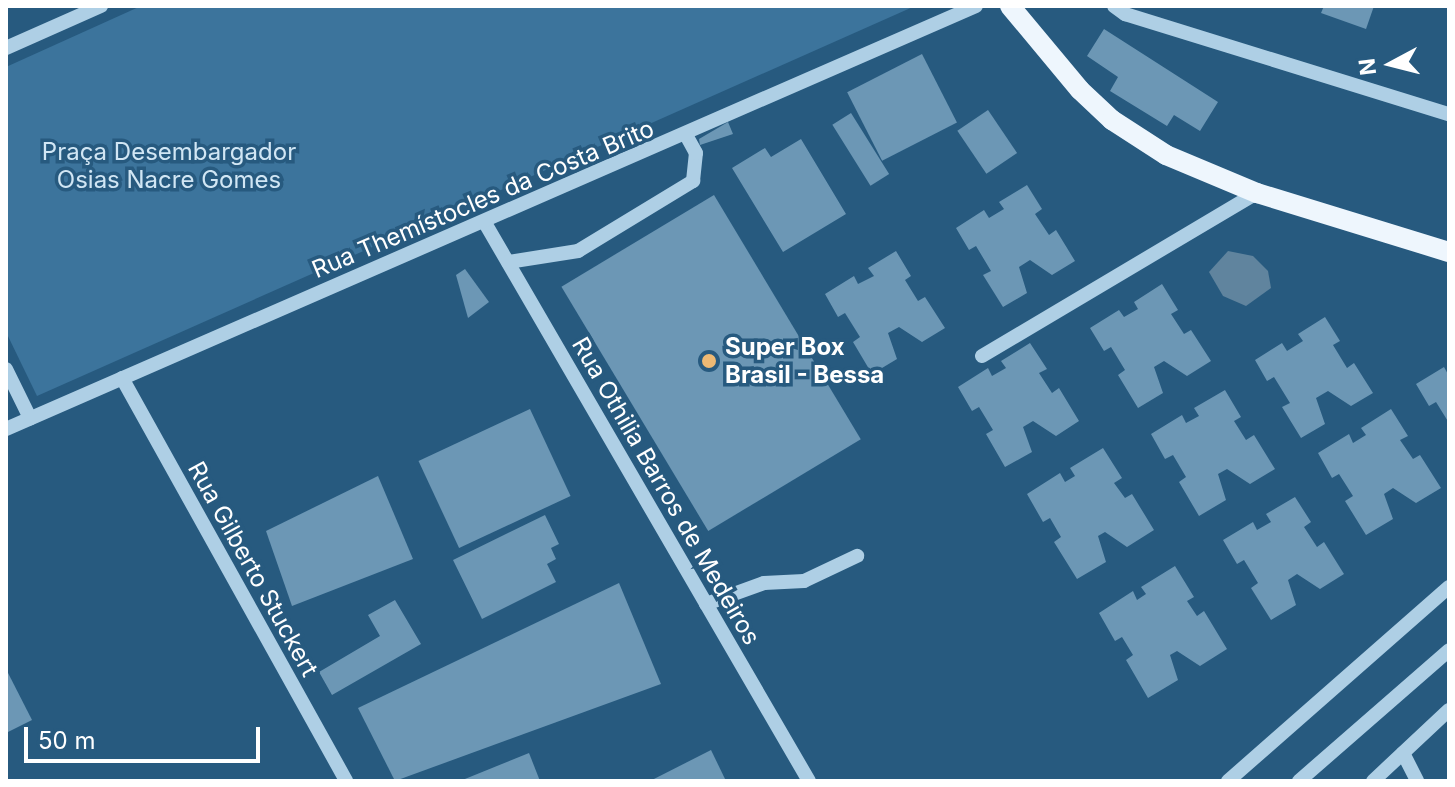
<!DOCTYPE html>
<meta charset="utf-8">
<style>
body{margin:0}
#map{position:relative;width:1455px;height:787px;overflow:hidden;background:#275a7f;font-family:Inter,sans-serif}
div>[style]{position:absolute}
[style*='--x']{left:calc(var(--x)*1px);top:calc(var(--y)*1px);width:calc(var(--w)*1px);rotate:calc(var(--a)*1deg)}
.green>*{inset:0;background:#3c749c}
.water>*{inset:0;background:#60849e}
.building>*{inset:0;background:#6c97b5;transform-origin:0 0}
.minor>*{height:14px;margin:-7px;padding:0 7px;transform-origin:7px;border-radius:7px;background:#aecfe5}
.major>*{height:20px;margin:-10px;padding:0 10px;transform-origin:10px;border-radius:10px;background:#eef6fd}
.dots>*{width:22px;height:22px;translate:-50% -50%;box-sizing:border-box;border:4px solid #275a7f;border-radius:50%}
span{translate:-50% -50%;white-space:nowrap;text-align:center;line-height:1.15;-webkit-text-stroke:7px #275a7f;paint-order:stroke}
.park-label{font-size:24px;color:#d1e6f4}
.street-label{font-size:24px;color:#fff}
.poi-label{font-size:24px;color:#fff;font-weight:700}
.left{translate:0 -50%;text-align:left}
.frame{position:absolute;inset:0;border:8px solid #fff;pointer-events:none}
.north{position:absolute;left:1351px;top:24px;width:80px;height:80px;-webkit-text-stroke:6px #275a7f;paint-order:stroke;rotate:263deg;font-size:22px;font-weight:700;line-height:32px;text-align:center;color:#fff}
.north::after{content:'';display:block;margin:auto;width:28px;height:36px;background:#fff;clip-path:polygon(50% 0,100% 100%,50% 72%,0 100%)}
.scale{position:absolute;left:24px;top:727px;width:236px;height:36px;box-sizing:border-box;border:4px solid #fff;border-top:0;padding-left:10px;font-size:24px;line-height:28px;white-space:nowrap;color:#fff;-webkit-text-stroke:6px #275a7f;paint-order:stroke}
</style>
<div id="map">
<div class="green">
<div style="clip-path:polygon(141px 6px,915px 6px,37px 396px,6px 332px,6px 67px)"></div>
</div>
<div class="water">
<div style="clip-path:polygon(1228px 251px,1253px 256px,1268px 271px,1271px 288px,1246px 306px,1223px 296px,1209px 272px)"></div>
</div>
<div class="building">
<div style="clip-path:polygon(1324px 6px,1374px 6px,1366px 29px,1321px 13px)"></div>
<div style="clip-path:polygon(1104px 29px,1218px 102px,1200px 131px,1174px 115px,1167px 126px,1110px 91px,1118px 77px,1087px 56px)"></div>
<div style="left:922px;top:54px;width:77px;height:84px;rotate:63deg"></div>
<div style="left:988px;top:110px;width:52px;height:37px;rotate:56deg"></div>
<div style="left:851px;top:113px;width:72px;height:22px;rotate:58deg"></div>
<div style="clip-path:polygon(728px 122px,733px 134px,700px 145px,699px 139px)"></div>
<div style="clip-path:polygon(801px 139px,846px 214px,783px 252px,732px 168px,765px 148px,771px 157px)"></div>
<div style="clip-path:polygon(1027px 185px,1042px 209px,1035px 214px,1049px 235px,1056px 230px,1075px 261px,1052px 275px,1030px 260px,1019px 267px,1027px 293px,1003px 307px,983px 275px,991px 271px,976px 246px,969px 250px,956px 228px,984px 210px,989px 218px,1004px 209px,999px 202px)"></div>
<div style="left:714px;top:195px;width:285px;height:178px;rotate:59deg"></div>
<div style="clip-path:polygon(896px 251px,911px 276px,905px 280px,918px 301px,925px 297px,945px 328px,922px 342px,899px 327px,888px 333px,897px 359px,872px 374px,853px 342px,860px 337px,845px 313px,838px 317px,825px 294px,854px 276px,858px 284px,874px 276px,868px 268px)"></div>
<div style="clip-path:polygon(465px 269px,489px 302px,468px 318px,456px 275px)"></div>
<div style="clip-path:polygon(1162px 284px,1178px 310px,1171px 314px,1184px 334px,1191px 330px,1211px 361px,1187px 376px,1164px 361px,1154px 367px,1163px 393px,1138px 408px,1118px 375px,1125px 370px,1111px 347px,1104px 351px,1090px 328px,1119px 310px,1124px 317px,1138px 309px,1134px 302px)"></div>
<div style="clip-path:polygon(1325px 317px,1340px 341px,1333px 345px,1347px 368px,1354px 363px,1373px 393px,1351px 406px,1328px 391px,1316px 398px,1325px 424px,1301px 438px,1282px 407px,1290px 403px,1274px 377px,1267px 381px,1255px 360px,1282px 343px,1287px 351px,1303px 341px,1298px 334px)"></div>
<div style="clip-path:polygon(1030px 343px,1047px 369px,1039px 373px,1052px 393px,1059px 388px,1079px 421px,1056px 436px,1033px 421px,1023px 427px,1032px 452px,1005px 467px,986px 434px,993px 430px,979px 407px,972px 411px,958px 387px,988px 368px,992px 376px,1006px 368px,1001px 361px)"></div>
<div style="clip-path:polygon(1444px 367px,1449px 376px,1449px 423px,1436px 402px,1429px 406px,1416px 384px)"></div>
<div style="clip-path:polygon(1225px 390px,1241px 417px,1234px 421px,1246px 440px,1254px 435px,1275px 469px,1250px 484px,1227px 469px,1218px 474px,1226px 500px,1199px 516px,1179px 482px,1186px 477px,1173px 455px,1165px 459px,1151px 434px,1182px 415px,1186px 423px,1199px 416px,1194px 408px)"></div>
<div style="left:530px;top:409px;width:96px;height:123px;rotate:65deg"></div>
<div style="clip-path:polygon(1391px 409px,1408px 436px,1400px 440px,1413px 459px,1420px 455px,1441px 488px,1416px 503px,1393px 488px,1384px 494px,1393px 519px,1366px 535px,1345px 501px,1353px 496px,1339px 474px,1332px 478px,1318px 453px,1349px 434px,1353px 443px,1366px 435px,1361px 428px)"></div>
<div style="clip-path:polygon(1103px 448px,1122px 478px,1114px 483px,1125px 498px,1132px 494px,1154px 530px,1127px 547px,1105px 532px,1098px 536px,1106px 562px,1077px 579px,1054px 542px,1061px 537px,1050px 518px,1043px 522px,1027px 494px,1060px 473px,1065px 482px,1075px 476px,1070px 468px)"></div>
<div style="clip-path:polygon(378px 476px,413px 559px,292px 606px,266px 531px)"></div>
<div style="clip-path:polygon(1295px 497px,1311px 522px,1304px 527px,1317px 547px,1324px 542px,1344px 574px,1320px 589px,1297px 574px,1288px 580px,1296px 605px,1271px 620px,1251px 588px,1258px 583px,1244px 560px,1237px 564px,1223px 540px,1253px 522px,1257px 530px,1271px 522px,1266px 514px)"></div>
<div style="clip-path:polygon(545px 515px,559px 544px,551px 548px,556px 559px,547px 564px,556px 582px,482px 619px,453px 560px)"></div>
<div style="clip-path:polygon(1175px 566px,1194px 597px,1187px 601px,1197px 616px,1204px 611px,1227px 649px,1200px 666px,1177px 651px,1170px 655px,1178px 680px,1148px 698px,1126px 660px,1133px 655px,1122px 637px,1115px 641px,1099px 613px,1133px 591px,1137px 600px,1146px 594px,1141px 587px)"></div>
<div style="clip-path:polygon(619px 583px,661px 684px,395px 781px,358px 708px)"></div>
<div style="clip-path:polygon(395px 600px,421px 644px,332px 695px,319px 672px,380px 636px,368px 615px)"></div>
<div style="clip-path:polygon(6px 669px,32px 720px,6px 733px)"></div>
<div style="clip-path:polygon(711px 750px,726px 781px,650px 781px)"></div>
<div style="clip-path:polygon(529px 753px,540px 781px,460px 781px)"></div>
</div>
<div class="minor">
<div style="--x:1114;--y:6;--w:14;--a:36"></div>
<div style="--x:1125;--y:14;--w:339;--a:17.2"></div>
<div style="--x:6;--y:48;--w:104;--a:-23.9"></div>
<div style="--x:485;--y:223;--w:645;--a:59.86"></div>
<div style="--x:508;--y:262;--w:71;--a:-8.9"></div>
<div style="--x:578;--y:251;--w:135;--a:-31.3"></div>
<div style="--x:693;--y:181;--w:28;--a:-84"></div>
<div style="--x:696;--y:153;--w:21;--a:-119"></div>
<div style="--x:982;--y:356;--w:320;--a:-30.7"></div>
<div style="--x:6;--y:369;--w:55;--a:63.9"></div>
<div style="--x:122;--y:378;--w:461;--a:60.9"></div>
<div style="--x:6;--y:429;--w:1058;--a:-23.56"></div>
<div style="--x:706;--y:604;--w:62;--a:-19.9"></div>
<div style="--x:764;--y:583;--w:40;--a:-2.9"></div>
<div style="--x:804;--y:581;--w:59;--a:-25.3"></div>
<div style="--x:1403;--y:753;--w:31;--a:63"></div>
<div style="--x:1228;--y:781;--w:294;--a:-41.3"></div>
<div style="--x:1299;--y:781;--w:199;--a:-41.1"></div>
<div style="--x:1373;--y:781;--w:104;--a:-43.1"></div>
</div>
<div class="major">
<div style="--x:1010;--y:6;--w:109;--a:50.2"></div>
<div style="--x:1080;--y:90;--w:44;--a:43.2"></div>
<div style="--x:1112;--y:120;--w:64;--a:32.9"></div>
<div style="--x:1166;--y:155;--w:99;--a:22.7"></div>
<div style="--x:1257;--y:193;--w:201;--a:17.1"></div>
</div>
<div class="dots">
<div style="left:709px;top:361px;background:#edb974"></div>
</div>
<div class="park-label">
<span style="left:169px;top:166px">Praça Desembargador<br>Osias Nacre Gomes</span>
</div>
<div class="street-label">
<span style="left:483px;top:199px;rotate:-23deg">Rua Themístocles da Costa Brito</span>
<span style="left:666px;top:491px;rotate:60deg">Rua Othilia Barros de Medeiros</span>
<span style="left:253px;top:569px;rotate:61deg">Rua Gilberto Stuckert</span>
</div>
<div class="poi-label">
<span class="left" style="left:725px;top:361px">Super Box<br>Brasil - Bessa</span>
</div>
<div class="frame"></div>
<div class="north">N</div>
<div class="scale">50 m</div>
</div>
